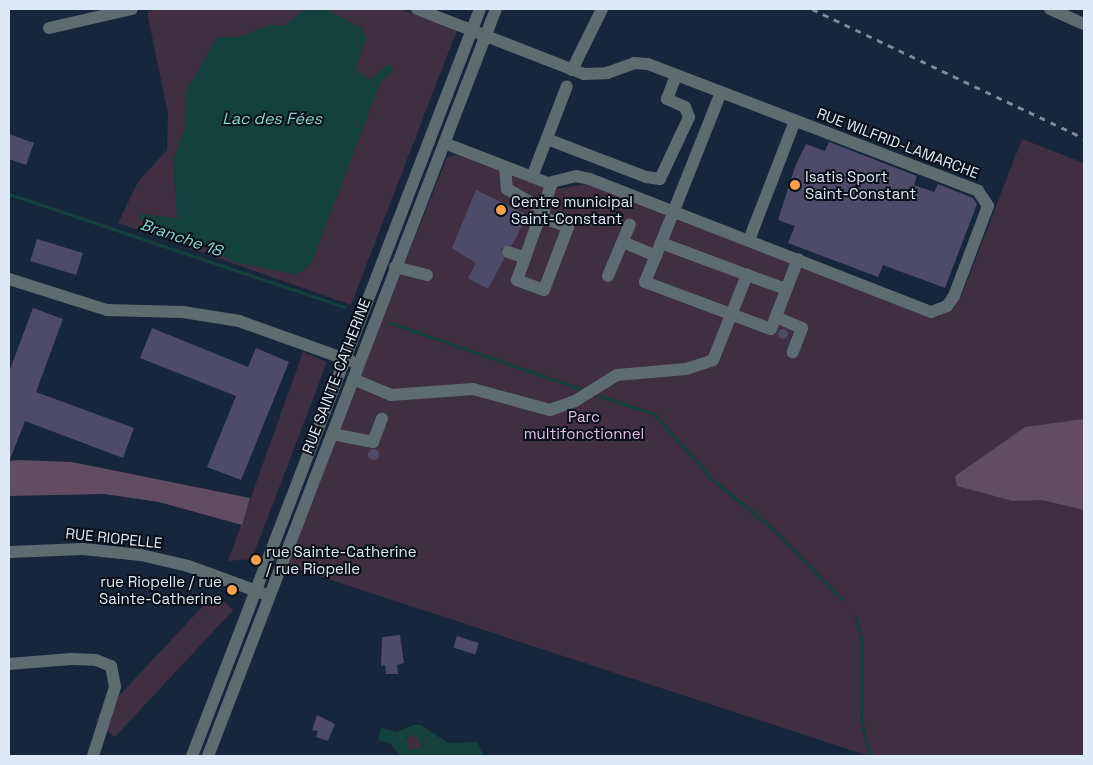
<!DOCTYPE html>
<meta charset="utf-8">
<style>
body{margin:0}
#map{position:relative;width:1093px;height:765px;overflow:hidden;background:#16263b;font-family:"Space Grotesk",sans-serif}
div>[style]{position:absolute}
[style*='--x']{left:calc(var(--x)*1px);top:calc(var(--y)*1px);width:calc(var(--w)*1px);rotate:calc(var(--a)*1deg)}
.green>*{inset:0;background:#402e42;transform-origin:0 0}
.round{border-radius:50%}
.forest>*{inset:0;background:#614c64}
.water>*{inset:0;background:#14403d}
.stream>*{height:3px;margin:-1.5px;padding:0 1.5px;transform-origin:1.5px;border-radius:1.5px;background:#14403d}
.building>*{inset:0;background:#4e4b68;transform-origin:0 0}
.minor>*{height:12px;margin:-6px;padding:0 6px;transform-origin:6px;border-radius:6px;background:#5c6c71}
.rail>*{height:3px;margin-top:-1.5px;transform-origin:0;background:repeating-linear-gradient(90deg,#7d8b9c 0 6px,transparent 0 12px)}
.dots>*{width:14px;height:14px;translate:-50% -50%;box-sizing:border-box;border:2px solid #080f18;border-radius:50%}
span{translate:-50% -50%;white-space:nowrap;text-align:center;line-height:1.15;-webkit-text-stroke:4px #080f18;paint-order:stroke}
.street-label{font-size:15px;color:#dee9f7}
.poi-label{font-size:15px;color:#dee9f7}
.left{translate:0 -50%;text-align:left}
.right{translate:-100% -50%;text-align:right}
.park-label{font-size:15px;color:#e8beed}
.water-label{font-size:16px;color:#8ad8d2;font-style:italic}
.frame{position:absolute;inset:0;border:10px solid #dee9f7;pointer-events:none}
</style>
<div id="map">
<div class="green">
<div style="clip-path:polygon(155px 9px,399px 9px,457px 30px,351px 305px,118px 223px,138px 182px,167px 150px,168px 114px,147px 12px)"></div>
<div style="clip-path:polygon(1022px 139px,1084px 163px,1084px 756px,869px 756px,285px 565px,447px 157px,458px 155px,555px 189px,587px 184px,938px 317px,961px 297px)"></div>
<div style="clip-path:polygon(303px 352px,327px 362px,252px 559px,228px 561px)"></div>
<div style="left:215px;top:593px;width:25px;height:174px;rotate:43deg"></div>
<div class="round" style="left:406px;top:735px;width:16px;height:16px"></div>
</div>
<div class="forest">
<div style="clip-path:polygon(1084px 419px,1084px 510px,1042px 500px,1013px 501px,957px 486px,955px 476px,1025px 427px)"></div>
<div style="clip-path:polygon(18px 460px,72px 462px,250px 498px,242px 525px,159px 502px,104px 494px,9px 496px,9px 461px)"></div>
</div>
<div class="water">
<div style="clip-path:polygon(305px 9px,326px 9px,363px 29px,366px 39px,355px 70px,370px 80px,388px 64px,394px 70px,381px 81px,311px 264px,297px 275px,235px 262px,139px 218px,142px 214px,177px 218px,173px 161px,185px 127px,185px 93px,217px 37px,238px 37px,270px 25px,284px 26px)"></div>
<div style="clip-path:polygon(evenodd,413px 725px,421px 725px,448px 743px,477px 742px,484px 756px,400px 756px,391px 744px,378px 740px,381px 728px,397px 732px,413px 725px,416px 735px,422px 747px,409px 750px,406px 738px,416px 735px)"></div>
</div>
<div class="stream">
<div style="--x:9;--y:194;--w:354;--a:18.6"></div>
<div style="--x:391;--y:323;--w:200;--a:19.2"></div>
<div style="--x:600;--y:396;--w:57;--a:18.4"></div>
<div style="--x:654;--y:414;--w:89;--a:48.2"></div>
<div style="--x:713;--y:480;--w:76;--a:39.1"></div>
<div style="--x:772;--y:528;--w:100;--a:45.8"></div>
<div style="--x:855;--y:616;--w:22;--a:74"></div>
<div style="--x:861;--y:637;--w:83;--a:90"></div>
<div style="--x:861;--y:720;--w:37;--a:76"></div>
</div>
<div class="building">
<div style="clip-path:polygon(9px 134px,34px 143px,26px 165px,9px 159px)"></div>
<div style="clip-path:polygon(829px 142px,917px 176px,914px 185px,934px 192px,938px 184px,973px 198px,977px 204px,945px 288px,883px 265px,878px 277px,788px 243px,795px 226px,778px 220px,795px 167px,806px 144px,825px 151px)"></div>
<div style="clip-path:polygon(476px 190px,528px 215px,512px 245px,501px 249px,504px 259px,488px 289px,468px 278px,476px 263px,452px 248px)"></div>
<div style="left:37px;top:239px;width:48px;height:23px;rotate:17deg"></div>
<div style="clip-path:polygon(33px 308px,63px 319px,36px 392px,134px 428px,123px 458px,25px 421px,9px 462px,9px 372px)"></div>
<div style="clip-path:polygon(152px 328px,248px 367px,256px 348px,289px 362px,241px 480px,207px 467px,236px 396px,140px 358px)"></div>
<div class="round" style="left:778px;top:329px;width:10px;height:10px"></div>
<div class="round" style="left:367.5px;top:448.5px;width:11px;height:11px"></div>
<div style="clip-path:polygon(400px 635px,404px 663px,397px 665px,398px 674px,386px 674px,385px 665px,381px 666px,382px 637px)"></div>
<div style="left:457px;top:636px;width:23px;height:12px;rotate:18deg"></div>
<div style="clip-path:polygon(317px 715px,335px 724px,328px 741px,316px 737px,318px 731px,312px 730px)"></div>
</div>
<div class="minor">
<div style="--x:417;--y:9;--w:179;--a:21.3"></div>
<div style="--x:584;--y:74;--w:23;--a:-2"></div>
<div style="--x:607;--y:73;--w:29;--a:-20"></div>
<div style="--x:634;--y:63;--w:14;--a:4"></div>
<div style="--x:648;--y:64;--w:354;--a:21"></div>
<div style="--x:978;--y:191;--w:18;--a:56"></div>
<div style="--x:988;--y:206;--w:96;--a:110.7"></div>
<div style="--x:954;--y:296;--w:12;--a:125"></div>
<div style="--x:947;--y:306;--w:17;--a:159"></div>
<div style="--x:931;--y:312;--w:366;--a:-158.7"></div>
<div style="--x:590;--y:179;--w:14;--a:-168"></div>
<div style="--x:576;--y:176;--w:29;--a:166"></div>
<div style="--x:548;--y:183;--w:111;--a:-159"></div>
<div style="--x:1050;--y:9;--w:37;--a:24"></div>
<div style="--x:49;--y:28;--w:85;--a:-12.9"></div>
<div style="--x:572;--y:70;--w:68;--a:-63.8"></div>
<div style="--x:547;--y:139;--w:106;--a:21"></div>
<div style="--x:646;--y:177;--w:14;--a:8"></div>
<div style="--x:660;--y:179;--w:68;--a:-64.9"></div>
<div style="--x:689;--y:117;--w:11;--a:-112"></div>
<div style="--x:685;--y:107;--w:20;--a:-156"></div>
<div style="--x:667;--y:99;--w:26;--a:-69"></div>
<div style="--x:505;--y:167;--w:22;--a:85"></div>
<div style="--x:507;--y:189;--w:43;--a:29.6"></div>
<div style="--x:532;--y:177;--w:97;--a:-69"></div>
<div style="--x:541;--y:217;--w:29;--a:20"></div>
<div style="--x:568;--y:227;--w:67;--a:110.9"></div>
<div style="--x:544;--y:290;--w:29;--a:-160"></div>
<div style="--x:517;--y:280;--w:103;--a:-70.2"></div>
<div style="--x:749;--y:240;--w:128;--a:-68.9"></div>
<div style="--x:623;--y:242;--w:36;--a:23"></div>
<div style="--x:661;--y:243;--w:42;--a:112.3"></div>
<div style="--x:645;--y:282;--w:134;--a:20.5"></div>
<div style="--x:771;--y:329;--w:75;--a:-68.9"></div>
<div style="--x:508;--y:252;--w:18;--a:19"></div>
<div style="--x:395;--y:267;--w:33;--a:14"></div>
<div style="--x:747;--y:275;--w:41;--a:19.7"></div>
<div style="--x:608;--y:276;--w:56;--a:-67.1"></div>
<div style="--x:9;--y:279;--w:103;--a:17.6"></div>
<div style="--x:107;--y:310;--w:76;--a:1.5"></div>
<div style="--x:183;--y:312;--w:57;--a:9.1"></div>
<div style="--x:239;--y:321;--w:119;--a:19.7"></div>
<div style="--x:776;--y:317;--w:28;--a:23"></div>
<div style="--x:802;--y:328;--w:26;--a:111"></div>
<div style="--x:353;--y:379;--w:41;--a:22.8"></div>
<div style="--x:391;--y:395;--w:82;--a:-4.2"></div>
<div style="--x:473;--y:389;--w:80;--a:15.3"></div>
<div style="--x:550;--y:410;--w:27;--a:-20"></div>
<div style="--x:575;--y:401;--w:49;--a:-31.8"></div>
<div style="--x:617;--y:375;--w:69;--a:-5"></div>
<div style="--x:686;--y:369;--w:28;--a:-18"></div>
<div style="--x:713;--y:360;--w:92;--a:-68.2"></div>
<div style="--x:747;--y:275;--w:92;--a:-159.6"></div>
<div style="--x:661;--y:243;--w:162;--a:-68.3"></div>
<div style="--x:332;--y:434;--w:42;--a:11"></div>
<div style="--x:373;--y:442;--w:25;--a:-69"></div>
<div style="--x:9;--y:552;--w:74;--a:-2.3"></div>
<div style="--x:83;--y:549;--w:58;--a:5.9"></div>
<div style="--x:141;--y:555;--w:48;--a:13.2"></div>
<div style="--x:188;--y:566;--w:79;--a:20"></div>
<div style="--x:9;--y:664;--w:62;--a:-4.6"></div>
<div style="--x:71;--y:659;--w:25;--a:2"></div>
<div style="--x:96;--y:660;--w:16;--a:22"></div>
<div style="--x:111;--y:666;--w:21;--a:79"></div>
<div style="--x:115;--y:687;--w:72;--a:107.7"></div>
<div style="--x:192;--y:756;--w:801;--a:-68.92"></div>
<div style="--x:208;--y:756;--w:801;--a:-68.92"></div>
</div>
<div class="rail">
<div style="--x:812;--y:9;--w:301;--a:25.4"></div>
</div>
<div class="dots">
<div style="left:795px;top:185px;background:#f8a14a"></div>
<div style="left:501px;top:210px;background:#f8a14a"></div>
<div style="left:256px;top:560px;background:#f8a14a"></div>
<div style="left:232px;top:590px;background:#f8a14a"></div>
</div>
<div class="street-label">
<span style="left:898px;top:143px;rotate:21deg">RUE WILFRID-LAMARCHE</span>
<span style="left:336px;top:376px;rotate:-69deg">RUE SAINTE-CATHERINE</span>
<span style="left:114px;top:538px;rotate:6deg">RUE RIOPELLE</span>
</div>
<div class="poi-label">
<span class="left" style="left:805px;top:185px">Isatis Sport<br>Saint-Constant</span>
<span class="left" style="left:511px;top:210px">Centre municipal<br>Saint-Constant</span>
<span class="left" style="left:266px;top:560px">rue Sainte-Catherine<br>/ rue Riopelle</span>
<span class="right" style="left:222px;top:590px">rue Riopelle / rue<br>Sainte-Catherine</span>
</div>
<div class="park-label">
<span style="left:584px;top:425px">Parc<br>multifonctionnel</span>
</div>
<div class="water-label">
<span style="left:272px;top:119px">Lac des Fées</span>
<span style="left:181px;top:238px;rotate:19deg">Branche 18</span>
</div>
<div class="frame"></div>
</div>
